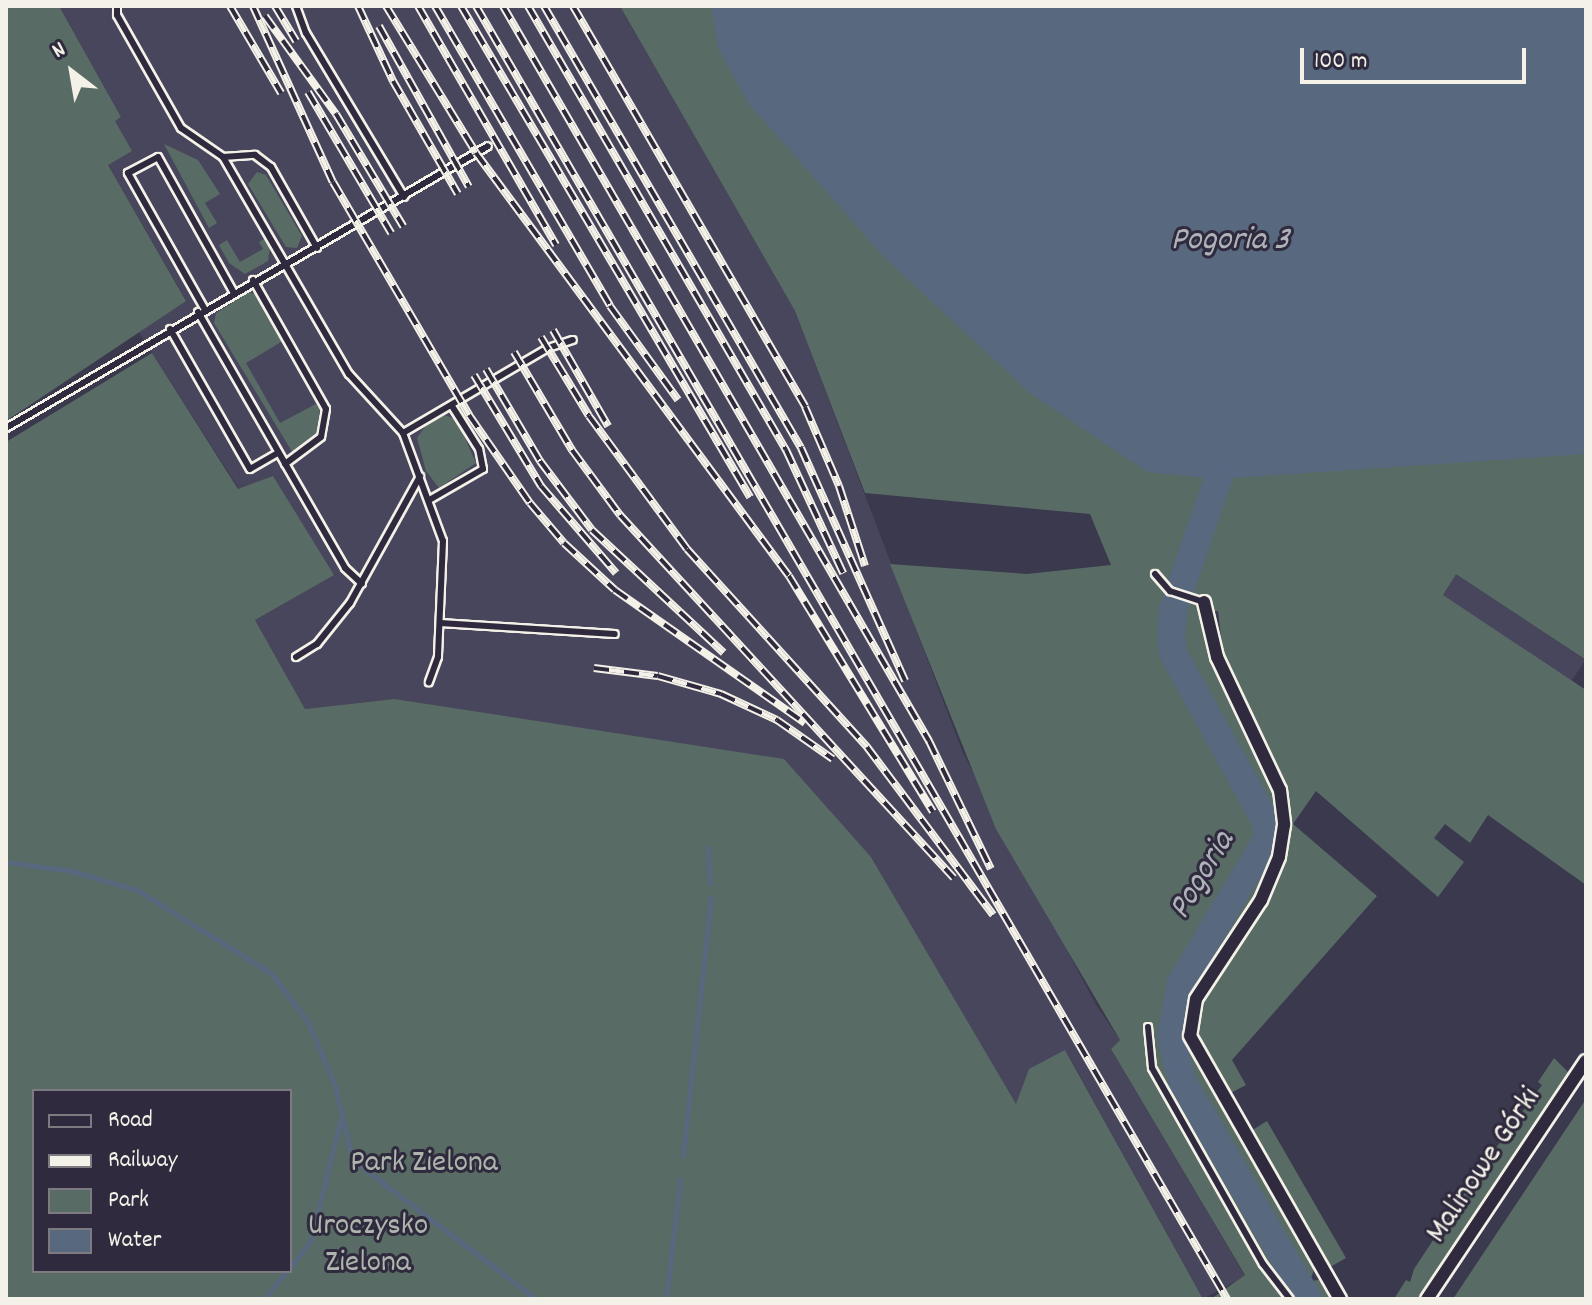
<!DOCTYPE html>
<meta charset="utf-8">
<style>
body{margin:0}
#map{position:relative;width:1592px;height:1305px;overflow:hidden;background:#3b394e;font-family:Dekko,sans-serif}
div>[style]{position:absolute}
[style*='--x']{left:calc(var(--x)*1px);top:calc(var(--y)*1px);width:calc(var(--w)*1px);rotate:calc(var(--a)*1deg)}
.built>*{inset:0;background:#48465d;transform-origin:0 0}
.green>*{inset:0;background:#586b64}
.water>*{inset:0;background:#58687f}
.stream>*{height:5px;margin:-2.5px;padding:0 2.5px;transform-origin:2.5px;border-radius:2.5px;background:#58687f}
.river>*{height:28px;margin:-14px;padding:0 14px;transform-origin:14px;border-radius:14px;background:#58687f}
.roads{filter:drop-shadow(2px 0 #f4f1e8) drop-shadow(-2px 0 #f4f1e8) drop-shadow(0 2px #f4f1e8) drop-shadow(0 -2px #f4f1e8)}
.service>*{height:6px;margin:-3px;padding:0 3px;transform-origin:3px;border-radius:3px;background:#2f2a3d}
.minor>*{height:12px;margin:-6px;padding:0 6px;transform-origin:6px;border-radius:6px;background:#2f2a3d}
.rail>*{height:8px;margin-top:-4px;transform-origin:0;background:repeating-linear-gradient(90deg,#2f2a3d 0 15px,#f4f1e8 0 30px);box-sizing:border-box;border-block:2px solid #f4f1e8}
span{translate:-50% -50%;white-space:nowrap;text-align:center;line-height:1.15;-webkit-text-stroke:6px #2f2a3d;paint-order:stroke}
.park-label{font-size:32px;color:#aeb5ad}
.street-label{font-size:32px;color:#f4f1e8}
.water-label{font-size:34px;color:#aeb3b9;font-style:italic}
.frame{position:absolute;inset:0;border:8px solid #f4f1e8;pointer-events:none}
.legend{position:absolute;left:32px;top:1089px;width:260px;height:184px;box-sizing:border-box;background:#2f2a3d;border:2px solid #7e7a81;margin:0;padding:10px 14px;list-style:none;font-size:24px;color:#f4f1e8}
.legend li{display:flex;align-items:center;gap:16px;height:40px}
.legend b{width:40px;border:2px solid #7e7a81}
.north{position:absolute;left:32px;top:32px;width:80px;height:80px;-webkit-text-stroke:6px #2f2a3d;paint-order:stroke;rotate:329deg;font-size:22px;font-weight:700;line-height:32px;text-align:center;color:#f4f1e8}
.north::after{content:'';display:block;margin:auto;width:28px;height:36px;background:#f4f1e8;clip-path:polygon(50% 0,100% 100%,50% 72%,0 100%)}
.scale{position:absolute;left:1300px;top:48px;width:226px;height:36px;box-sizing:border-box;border:4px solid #f4f1e8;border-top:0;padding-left:10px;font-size:24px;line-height:28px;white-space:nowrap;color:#f4f1e8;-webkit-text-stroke:6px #2f2a3d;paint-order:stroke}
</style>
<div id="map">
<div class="built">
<div style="clip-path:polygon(59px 6px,620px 6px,795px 311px,963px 753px,1096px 1005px,1120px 1040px,1111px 1049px,1245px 1276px,1203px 1299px,1066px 1051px,1016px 1105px,871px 857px,394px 699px,305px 709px,255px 620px,334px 574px,239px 489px,138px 331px,186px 300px,108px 165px,115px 120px,121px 117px)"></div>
<div style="left:1456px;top:573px;width:156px;height:26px;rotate:34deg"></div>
</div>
<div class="green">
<div style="clip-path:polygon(6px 6px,59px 6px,121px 117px,115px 121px,132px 151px,108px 165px,186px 301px,6px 421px)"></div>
<div style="clip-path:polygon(620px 6px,1586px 6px,1586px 660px,1456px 574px,1443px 595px,1586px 690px,1586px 885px,1488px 815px,1470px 843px,1445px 824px,1434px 838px,1464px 862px,1438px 897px,1316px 791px,1293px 824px,1377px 896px,1232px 1060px,1246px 1085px,1229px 1094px,1195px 1033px,1202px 1000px,1272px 891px,1288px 849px,1291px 812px,1284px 783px,1223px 653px,1218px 611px,1200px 613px,1211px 657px,1273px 790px,1278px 827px,1252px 904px,1192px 990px,1182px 1024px,1184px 1040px,1296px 1234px,1314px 1270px,1310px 1281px,1319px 1280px,1332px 1299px,1211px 1299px,1245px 1275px,1111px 1049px,1120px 1040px,996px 829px,890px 564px,1027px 574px,1111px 565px,1090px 514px,865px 493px,795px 311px)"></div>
<div style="clip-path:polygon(164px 144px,198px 160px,220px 194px,205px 203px,217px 223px,209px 228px)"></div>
<div style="clip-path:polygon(257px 172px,266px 175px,302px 236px,297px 248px,286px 247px,248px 184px)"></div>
<div style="clip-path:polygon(264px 239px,270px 248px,268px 261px,245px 274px,229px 263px,219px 245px,227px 240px,240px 262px,263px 249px,259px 242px)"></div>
<div style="clip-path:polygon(249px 292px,260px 296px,282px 336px,281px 342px,246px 363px,280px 423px,316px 404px,320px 409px,316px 437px,294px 455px,214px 323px,216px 313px)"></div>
<div style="clip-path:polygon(evenodd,152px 353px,238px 489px,273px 476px,334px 575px,255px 620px,305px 709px,394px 699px,784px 759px,871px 857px,1016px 1104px,1029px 1069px,1065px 1050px,1203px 1299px,6px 1299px,6px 442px,152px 353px,290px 1091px,290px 1271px,34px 1271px,34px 1091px,290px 1091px)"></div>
<div style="clip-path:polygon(445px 415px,457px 420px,476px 463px,439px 488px,426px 471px,417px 438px,426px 425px)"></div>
<div style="clip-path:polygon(1554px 1058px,1570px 1074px,1420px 1299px,1394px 1299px,1406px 1280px,1410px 1282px,1414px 1269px,1474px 1178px,1478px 1180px,1482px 1167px,1542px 1085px,1538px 1082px)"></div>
<div style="clip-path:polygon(1586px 1099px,1586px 1299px,1453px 1299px)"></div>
<div style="clip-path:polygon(1267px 1121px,1346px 1258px,1332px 1266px,1326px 1265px,1251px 1131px)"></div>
</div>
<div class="water">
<div style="clip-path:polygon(711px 6px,1586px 6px,1586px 454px,1218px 479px,1147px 472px,1030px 393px,884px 257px,748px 103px,718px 48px)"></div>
</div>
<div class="stream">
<div style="--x:708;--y:848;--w:35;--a:87"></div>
<div style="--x:6;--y:862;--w:67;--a:7.8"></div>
<div style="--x:72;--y:871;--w:68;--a:16.3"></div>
<div style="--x:137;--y:890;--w:158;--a:31.8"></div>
<div style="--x:271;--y:973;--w:61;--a:52.9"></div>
<div style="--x:308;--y:1022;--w:69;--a:67.1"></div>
<div style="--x:335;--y:1086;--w:66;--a:76.8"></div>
<div style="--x:350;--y:1150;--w:22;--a:54"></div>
<div style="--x:363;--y:1168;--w:217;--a:37.1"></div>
<div style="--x:683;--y:1155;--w:259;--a:-83.8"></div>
<div style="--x:290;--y:1268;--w:35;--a:-53"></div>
<div style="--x:311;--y:1240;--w:122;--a:-76.2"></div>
<div style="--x:264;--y:1299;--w:36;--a:-51"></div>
<div style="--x:666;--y:1299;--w:121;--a:-83.3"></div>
</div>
<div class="river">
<div style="--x:1218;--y:479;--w:139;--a:109"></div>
<div style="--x:1173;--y:610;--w:28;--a:94"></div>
<div style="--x:1171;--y:638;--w:17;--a:80"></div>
<div style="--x:1174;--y:655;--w:191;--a:61.1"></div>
<div style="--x:1266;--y:822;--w:16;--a:83"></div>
<div style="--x:1268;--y:838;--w:169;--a:121"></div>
<div style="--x:1181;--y:983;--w:54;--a:100.7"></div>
<div style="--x:1171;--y:1036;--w:46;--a:76.3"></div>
<div style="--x:1182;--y:1081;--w:252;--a:60"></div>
</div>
<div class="roads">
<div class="service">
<div style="--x:117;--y:6;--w:9;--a:90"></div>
<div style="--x:117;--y:15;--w:130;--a:60.5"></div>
<div style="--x:181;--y:128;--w:51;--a:34.6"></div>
<div style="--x:223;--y:157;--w:251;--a:59.9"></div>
<div style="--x:349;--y:374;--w:80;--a:47.5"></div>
<div style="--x:403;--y:433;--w:168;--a:-30.4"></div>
<div style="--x:548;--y:348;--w:26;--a:-18"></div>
<div style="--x:296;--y:6;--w:29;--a:70"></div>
<div style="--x:306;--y:33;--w:191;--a:59.1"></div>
<div style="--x:223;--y:157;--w:32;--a:-4"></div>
<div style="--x:255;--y:155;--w:20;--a:37"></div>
<div style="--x:271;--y:167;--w:93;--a:60.4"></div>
<div style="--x:253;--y:280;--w:148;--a:60.5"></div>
<div style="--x:326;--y:409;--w:28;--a:100"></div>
<div style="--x:321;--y:437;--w:45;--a:143.1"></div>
<div style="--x:204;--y:308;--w:155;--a:-119.4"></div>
<div style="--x:128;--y:173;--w:34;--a:-28"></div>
<div style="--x:158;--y:157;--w:154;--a:60.8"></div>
<div style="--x:198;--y:312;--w:295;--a:60.1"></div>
<div style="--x:345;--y:568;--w:23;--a:43"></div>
<div style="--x:170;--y:329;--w:161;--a:60.3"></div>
<div style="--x:250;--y:469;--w:32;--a:-30"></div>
<div style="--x:6;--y:428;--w:558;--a:-30.33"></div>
<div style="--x:403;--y:433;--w:115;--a:69.7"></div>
<div style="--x:443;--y:541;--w:116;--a:92.5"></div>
<div style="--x:438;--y:657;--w:27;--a:110"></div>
<div style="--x:431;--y:499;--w:60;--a:-30"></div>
<div style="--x:483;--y:469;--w:20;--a:-101"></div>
<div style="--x:479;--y:449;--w:51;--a:-122.1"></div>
<div style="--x:1155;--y:574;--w:23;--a:49"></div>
<div style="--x:1170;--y:591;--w:36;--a:18"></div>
<div style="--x:440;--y:623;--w:175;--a:3.6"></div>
<div style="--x:296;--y:657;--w:25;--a:-32"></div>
<div style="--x:317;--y:644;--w:53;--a:-51.2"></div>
<div style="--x:350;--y:603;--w:145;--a:-61.1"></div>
<div style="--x:1148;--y:1027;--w:41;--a:84.4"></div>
<div style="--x:1152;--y:1068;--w:225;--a:60.5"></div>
<div style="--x:1263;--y:1264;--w:44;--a:52.4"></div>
</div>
<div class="minor">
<div style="--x:1204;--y:602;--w:57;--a:76.7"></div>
<div style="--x:1217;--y:657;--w:147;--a:64.7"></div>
<div style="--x:1280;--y:790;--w:35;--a:83"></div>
<div style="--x:1284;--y:825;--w:32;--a:99"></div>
<div style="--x:1279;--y:857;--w:47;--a:112.7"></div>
<div style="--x:1261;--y:900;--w:118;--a:123.3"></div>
<div style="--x:1196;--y:999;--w:37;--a:99"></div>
<div style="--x:1190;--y:1036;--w:303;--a:60.3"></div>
<div style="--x:1427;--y:1299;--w:286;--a:-56.3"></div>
</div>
</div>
<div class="rail">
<div style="--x:230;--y:6;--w:101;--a:59.6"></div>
<div style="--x:253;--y:6;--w:193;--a:65.6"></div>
<div style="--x:333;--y:182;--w:270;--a:59.7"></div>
<div style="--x:469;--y:415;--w:107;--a:55.3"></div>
<div style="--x:530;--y:503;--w:52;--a:49.6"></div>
<div style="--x:564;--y:543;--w:69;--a:42.7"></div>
<div style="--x:615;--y:590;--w:232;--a:35"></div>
<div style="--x:275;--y:6;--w:41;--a:59"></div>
<div style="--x:358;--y:6;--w:83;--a:65"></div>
<div style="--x:393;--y:81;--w:130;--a:60.1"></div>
<div style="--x:386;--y:6;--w:172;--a:58.5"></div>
<div style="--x:476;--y:153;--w:526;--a:53.5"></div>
<div style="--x:789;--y:576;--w:276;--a:58.6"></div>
<div style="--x:418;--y:6;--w:276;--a:60"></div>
<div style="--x:435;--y:6;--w:347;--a:59.7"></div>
<div style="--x:610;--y:306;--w:116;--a:54.1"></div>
<div style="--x:461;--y:6;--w:570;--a:59.52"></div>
<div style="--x:476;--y:6;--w:1495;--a:59.85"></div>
<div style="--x:503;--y:6;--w:850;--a:59.9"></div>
<div style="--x:929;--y:741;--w:142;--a:64.2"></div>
<div style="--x:528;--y:6;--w:514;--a:59.84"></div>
<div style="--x:786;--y:450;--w:136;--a:65.1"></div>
<div style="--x:544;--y:6;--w:511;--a:59.82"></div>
<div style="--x:801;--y:448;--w:255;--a:65.9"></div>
<div style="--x:573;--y:6;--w:463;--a:59.9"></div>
<div style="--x:805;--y:407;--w:86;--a:66.7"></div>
<div style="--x:839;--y:486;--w:84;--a:72"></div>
<div style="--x:265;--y:16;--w:121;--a:54.1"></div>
<div style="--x:336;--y:114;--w:131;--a:59.1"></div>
<div style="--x:379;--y:26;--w:184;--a:60.8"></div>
<div style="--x:308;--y:92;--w:164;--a:59.5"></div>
<div style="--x:553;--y:330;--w:111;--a:60.2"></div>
<div style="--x:541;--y:337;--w:92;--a:58.7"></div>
<div style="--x:589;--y:416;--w:165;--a:53.6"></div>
<div style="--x:687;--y:549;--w:268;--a:47.7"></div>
<div style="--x:867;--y:747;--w:210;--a:53.1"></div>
<div style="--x:514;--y:352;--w:114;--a:59.4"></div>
<div style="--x:572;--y:450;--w:81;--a:53.6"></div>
<div style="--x:620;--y:515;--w:493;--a:47.4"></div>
<div style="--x:486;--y:369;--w:107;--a:59.6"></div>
<div style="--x:540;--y:461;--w:86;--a:53"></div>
<div style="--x:592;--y:530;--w:180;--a:43"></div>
<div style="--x:474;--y:375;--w:130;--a:58.9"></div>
<div style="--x:541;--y:486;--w:115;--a:49.2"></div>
<div style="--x:594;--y:668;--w:64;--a:7.1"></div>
<div style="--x:658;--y:676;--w:66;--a:15.9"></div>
<div style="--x:721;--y:694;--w:62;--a:24.9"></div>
<div style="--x:777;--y:720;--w:68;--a:34.9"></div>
</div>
<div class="park-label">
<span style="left:424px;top:1164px">Park Zielona</span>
<span style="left:368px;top:1246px">Uroczysko<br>Zielona</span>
</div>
<div class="street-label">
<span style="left:1485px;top:1166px;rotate:-56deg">Malinowe Górki</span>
</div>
<div class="water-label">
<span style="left:1230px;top:242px">Pogoria 3</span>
<span style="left:1203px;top:876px;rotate:-59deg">Pogoria</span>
</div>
<div class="frame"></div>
<ul class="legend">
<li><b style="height:10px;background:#2f2a3d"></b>Road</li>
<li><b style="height:10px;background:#f4f1e8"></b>Railway</li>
<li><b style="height:22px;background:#586b64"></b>Park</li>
<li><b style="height:22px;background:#58687f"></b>Water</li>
</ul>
<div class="north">N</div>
<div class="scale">100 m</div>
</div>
